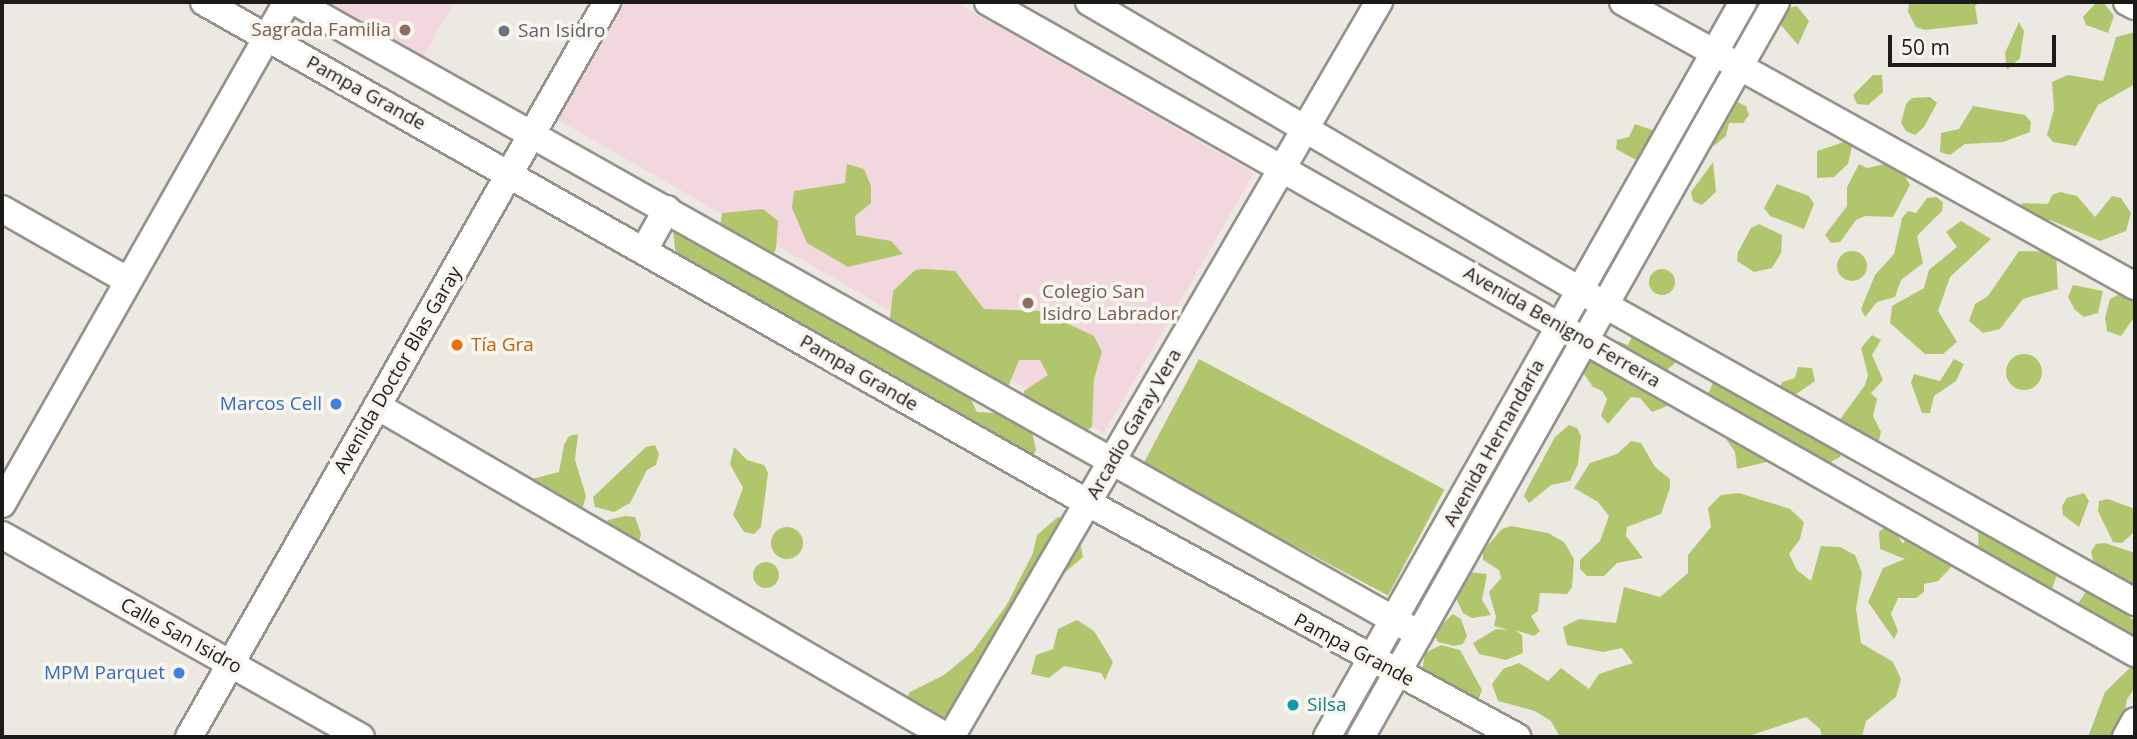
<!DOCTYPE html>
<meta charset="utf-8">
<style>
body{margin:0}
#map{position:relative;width:2137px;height:739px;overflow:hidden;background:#ece9e2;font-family:"Open Sans",sans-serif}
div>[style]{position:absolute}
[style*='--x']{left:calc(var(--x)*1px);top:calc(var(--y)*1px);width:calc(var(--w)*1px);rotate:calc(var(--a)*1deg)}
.education>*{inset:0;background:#f2d8de}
.green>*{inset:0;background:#b1c66c;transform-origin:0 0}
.round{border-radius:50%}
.roads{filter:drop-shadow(2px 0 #95928c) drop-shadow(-2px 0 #95928c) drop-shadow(0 2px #95928c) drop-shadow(0 -2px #95928c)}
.minor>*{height:26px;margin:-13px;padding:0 13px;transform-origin:13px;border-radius:13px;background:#fff}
.dots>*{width:19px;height:19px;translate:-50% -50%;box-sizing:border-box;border:4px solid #f9f6ef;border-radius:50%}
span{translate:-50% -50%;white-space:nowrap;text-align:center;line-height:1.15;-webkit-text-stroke:7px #f9f6ef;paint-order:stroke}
.education-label{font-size:19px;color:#785e54}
.right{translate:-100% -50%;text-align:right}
.left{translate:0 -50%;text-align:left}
.worship-label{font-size:19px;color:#5b616d}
.street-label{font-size:19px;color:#1c1b19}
.food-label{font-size:19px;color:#c56008}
.shop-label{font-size:19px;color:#366cbe}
.culture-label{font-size:19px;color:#0d838f}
.frame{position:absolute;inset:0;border:4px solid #1c1b19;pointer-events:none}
.scale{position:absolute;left:1888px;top:35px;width:168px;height:32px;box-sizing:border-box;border:4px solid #1c1b19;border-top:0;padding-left:9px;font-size:21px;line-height:24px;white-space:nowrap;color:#1c1b19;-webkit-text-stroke:5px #f9f6ef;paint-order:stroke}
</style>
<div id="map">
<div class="education">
<div style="clip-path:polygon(321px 2px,454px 2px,422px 59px)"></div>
<div style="clip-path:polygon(626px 2px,955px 2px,1254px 173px,1104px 433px,558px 120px)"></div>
</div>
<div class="green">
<div style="clip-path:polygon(1909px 2px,1980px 2px,1975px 6px,1978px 24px,1925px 30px,1916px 27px,1908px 12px)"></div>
<div style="clip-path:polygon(2104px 3px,2114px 16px,2108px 33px,2086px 25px,2083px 17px,2095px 4px)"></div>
<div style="clip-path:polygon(1797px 6px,1809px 21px,1798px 45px,1780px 24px,1788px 8px)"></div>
<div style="clip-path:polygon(2019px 22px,2024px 31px,2020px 58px,2007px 70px,2005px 53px)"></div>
<div style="clip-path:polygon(2135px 32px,2135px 84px,2098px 105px,2076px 146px,2053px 142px,2047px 135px,2054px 109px,2052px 82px,2068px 75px,2103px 81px,2116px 37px)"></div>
<div style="clip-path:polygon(1873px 75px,1882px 75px,1883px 92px,1868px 105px,1857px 104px,1853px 95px)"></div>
<div style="clip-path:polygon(1716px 82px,1735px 101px,1746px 106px,1749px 115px,1743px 123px,1729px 123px,1726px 136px,1715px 145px,1701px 150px,1679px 148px,1686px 118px,1702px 109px,1708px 85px)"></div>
<div style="clip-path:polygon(1930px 97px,1937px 103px,1924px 127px,1915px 135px,1906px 131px,1901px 123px,1906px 104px,1912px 98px)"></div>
<div style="clip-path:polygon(1973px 106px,2025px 115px,2031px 122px,2030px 132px,2003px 142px,1965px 144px,1950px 155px,1940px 152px,1941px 133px,1959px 129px)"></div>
<div style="clip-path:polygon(1635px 124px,1655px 131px,1656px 158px,1636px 160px,1616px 149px,1617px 140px,1629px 137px)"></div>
<div style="clip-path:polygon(1844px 142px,1852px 146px,1848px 164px,1834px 177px,1817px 178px,1817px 151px)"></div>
<div style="clip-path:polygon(1713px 162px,1716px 192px,1702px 205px,1693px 201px,1691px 192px)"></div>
<div style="clip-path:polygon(847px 164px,864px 169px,871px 186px,871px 203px,855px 216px,856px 235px,891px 241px,903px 254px,848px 267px,807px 243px,792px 208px,794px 191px,845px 183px)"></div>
<div style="clip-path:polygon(1859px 164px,1867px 168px,1885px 164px,1901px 170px,1910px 185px,1893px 217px,1865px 216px,1856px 220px,1840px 242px,1831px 243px,1825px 235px,1847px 206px,1847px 187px)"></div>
<div style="clip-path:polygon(1777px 184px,1809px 196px,1814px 204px,1804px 229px,1770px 216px,1764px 208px)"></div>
<div style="clip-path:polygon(2060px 192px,2077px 196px,2095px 217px,2112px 196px,2121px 198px,2131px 213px,2126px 231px,2100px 241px,2050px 220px,2041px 224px,2016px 209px,2023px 203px,2048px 204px,2052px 195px)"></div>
<div style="clip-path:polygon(1936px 197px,1943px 202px,1942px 211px,1917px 236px,1923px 263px,1901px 280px,1895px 297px,1877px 302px,1865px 317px,1861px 309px,1875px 275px,1894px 254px,1902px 218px,1908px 211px,1916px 213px,1927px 198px)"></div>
<div style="clip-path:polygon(763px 209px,778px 221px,776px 249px,768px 265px,879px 332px,890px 318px,893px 291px,915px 270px,925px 269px,955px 271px,984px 309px,1041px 311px,1094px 336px,1102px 352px,1094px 379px,1092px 427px,1076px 437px,1023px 409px,1024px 391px,1048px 375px,1040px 360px,1019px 360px,1002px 402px,969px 395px,977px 412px,996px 413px,1032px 431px,1036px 450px,1032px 458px,1023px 457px,975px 423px,857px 372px,699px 289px,675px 249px,673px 231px,693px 233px,717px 249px,722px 213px)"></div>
<div style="clip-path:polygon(1961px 221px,1991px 239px,1950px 277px,1938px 311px,1957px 342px,1943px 354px,1925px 354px,1890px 323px,1892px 306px,1924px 288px,1929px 270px,1957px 247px,1946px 232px)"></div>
<div style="clip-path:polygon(1759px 224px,1782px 235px,1781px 253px,1772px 268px,1754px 272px,1737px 261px,1738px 252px,1751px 228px)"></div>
<div style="clip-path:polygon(2019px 251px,2056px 252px,2058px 289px,2023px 299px,2000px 329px,1983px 333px,1969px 321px,1975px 304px,1988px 296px)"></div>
<div class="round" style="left:1837px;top:251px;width:30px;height:30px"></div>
<div class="round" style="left:1649px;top:269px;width:26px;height:26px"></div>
<div style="clip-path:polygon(2073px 285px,2103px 291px,2098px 313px,2084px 317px,2075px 310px,2068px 297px)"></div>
<div style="clip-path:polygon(2122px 293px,2135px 301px,2135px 316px,2121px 336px,2107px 331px,2105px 318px,2110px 299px)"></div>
<div style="clip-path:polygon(1636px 328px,1683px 357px,1668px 369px,1672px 386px,1696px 414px,1670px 405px,1652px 412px,1640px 398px,1631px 397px,1608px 424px,1601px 416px,1607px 399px,1602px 391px,1593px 387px,1582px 371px,1558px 364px,1559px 346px,1565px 339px,1604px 336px,1628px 345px)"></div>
<div style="clip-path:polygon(1872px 335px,1881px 340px,1872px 355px,1883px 380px,1871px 393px,1877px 399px,1873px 416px,1881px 432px,1879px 440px,1872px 442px,1839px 421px,1865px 385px,1868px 375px,1861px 348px)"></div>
<div class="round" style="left:2006px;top:354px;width:36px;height:36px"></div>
<div style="left:1199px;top:359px;width:278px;height:120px;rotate:28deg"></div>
<div style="clip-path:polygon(1954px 359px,1964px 364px,1956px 381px,1934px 396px,1930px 413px,1922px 413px,1911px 383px,1914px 374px,1940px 381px)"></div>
<div style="clip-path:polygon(1798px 367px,1812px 368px,1815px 381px,1792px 397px,1779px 391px,1782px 382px,1795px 378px)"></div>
<div style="clip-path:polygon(1719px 368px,1842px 448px,1840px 457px,1831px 462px,1784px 458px,1737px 469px,1735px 452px,1724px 436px,1734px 421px,1700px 396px,1709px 392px)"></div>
<div style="clip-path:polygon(1569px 425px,1577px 428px,1581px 436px,1578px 464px,1570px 481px,1551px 485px,1529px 503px,1524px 496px,1528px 487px,1555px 437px)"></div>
<div style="clip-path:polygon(578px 434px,575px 460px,586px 496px,581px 514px,564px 524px,544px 521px,528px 508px,524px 481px,559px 472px,564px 445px,569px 436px)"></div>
<div style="clip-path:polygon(1631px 441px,1641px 443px,1655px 467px,1670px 479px,1670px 488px,1661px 514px,1627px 527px,1626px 536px,1643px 558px,1617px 563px,1604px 576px,1587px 576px,1580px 569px,1580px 560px,1600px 541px,1609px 516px,1598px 502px,1574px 488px,1590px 463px,1617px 454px)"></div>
<div style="clip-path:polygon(655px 445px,659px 454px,656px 465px,647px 470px,630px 503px,614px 512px,595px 507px,593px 497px,646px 447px)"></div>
<div style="clip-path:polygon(734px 447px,747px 460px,764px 465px,768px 473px,761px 527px,754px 534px,744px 532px,733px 515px,743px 488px,730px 464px)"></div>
<div style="clip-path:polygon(1739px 493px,1790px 509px,1804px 522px,1800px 539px,1789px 554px,1797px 570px,1811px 581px,1821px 546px,1840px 547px,1855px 555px,1862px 573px,1856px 609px,1861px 643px,1893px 662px,1901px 679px,1896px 697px,1866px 721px,1862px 737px,1822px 737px,1820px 729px,1806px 717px,1746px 737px,1560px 737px,1551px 721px,1535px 711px,1498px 701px,1492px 684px,1503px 669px,1519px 663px,1548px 681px,1561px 668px,1589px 689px,1599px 674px,1633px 663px,1622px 648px,1603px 652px,1567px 645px,1563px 627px,1579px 619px,1616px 623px,1624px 587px,1660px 597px,1688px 573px,1688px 555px,1711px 527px,1708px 508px,1721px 495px)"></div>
<div style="clip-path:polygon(2084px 493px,2089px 501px,2079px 527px,2063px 515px,2062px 506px,2067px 498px)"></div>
<div style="clip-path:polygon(2108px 499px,2135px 509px,2135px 531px,2122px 543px,2113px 542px,2098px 511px,2099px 501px)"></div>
<div style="clip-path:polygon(625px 516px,635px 517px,641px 534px,637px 551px,604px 528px,608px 520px)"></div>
<div style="clip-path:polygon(1058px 517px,1076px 524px,1083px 557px,1055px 581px,954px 719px,933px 723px,900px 707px,910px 692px,944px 675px,973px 651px,1006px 606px,1033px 553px,1037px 535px)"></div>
<div style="clip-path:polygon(1915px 520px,1956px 562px,1938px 581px,1924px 584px,1924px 592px,1916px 598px,1898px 598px,1891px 614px,1898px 631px,1894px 639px,1868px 602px,1883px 568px,1905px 559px,1880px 549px,1879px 532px,1886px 526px,1894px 530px,1903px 544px)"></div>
<div style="clip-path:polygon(1978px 525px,2058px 572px,2052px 589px,2034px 595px,1979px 563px)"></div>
<div style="clip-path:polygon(1511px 526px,1548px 533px,1564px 542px,1574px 559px,1572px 587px,1567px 594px,1540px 593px,1538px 611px,1531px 616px,1540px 631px,1534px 636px,1515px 630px,1522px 635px,1523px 653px,1506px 660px,1479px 654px,1473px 643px,1496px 629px,1508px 630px,1494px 626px,1496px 617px,1489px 592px,1501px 578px,1499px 570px,1483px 560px,1483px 551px,1502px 529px)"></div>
<div class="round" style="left:771px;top:527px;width:32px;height:32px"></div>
<div style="clip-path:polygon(2105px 543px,2135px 553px,2135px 608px,2127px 590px,2130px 581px,2109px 576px,2094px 564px,2091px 552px,2096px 544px)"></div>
<div class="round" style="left:753px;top:562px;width:26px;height:26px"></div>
<div style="clip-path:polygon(1469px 572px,1487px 574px,1482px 600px,1491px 615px,1472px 618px,1463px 613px,1455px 596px)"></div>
<div style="clip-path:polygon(2087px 590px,2096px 591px,2135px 621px,2135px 643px,2077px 605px)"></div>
<div style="clip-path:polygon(1453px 614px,1461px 619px,1467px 636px,1463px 644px,1454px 646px,1438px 642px,1433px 633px)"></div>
<div style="clip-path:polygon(1077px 620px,1094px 631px,1113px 662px,1105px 680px,1101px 673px,1064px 666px,1049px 678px,1031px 674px,1036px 655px,1053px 649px,1058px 629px)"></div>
<div style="clip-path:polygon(1441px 645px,1460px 650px,1482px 690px,1479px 698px,1455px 694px,1422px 671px,1425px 653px)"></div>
<div style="clip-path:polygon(2135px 663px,2135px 688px,2127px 699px,2124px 717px,2130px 737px,2088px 737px,2105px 692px)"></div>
</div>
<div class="roads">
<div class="minor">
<div style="--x:204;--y:2;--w:1016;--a:29.54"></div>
<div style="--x:1088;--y:503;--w:489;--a:28.6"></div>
<div style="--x:296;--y:2;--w:1289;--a:29.37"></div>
<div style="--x:988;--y:2;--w:1319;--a:29.58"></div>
<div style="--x:1089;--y:2;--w:598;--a:30.42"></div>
<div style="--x:1605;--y:305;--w:608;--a:29.27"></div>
<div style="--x:1623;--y:2;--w:585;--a:29.02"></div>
<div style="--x:2127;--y:2;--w:9;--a:27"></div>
<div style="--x:2;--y:209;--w:144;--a:29.6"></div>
<div style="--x:644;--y:250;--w:47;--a:-60.7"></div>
<div style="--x:377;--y:406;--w:659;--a:30.14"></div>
<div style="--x:2;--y:504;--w:577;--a:-60.42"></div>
<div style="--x:2;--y:535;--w:412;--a:29.4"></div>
<div style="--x:189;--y:737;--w:846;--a:-60.37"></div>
<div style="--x:951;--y:737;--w:851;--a:-59.79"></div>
<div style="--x:1327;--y:737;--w:845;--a:-60.49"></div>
<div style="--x:1361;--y:737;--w:844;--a:-60.55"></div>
<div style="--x:2126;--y:737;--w:18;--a:-61"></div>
</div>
</div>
<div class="dots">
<div style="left:405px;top:30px;background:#8d6e63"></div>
<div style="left:504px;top:31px;background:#6b7280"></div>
<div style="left:1028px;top:303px;background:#8d6e63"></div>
<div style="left:457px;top:345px;background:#e8710a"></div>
<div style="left:336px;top:404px;background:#3f7fe0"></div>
<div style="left:179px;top:673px;background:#3f7fe0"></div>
<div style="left:1293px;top:705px;background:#0f9aa8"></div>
</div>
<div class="education-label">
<span class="right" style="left:391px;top:30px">Sagrada Familia</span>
<span class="left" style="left:1042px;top:303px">Colegio San<br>Isidro Labrador</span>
</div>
<div class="worship-label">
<span class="left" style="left:518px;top:31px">San Isidro</span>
</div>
<div class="street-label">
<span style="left:366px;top:93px;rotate:29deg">Pampa Grande</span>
<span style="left:1562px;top:327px;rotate:30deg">Avenida Benigno Ferreira</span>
<span style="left:398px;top:370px;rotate:-60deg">Avenida Doctor Blas Garay</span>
<span style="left:859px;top:373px;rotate:30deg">Pampa Grande</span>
<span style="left:1134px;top:424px;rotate:-60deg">Arcadio Garay Vera</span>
<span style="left:1494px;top:443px;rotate:-61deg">Avenida Hernandaria</span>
<span style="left:181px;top:636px;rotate:29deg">Calle San Isidro</span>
<span style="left:1354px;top:650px;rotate:28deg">Pampa Grande</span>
</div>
<div class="food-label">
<span class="left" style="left:471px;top:345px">Tía Gra</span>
</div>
<div class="shop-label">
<span class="right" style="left:322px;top:404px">Marcos Cell</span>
<span class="right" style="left:165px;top:673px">MPM Parquet</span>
</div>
<div class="culture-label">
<span class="left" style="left:1307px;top:705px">Silsa</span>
</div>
<div class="frame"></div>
<div class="scale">50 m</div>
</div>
